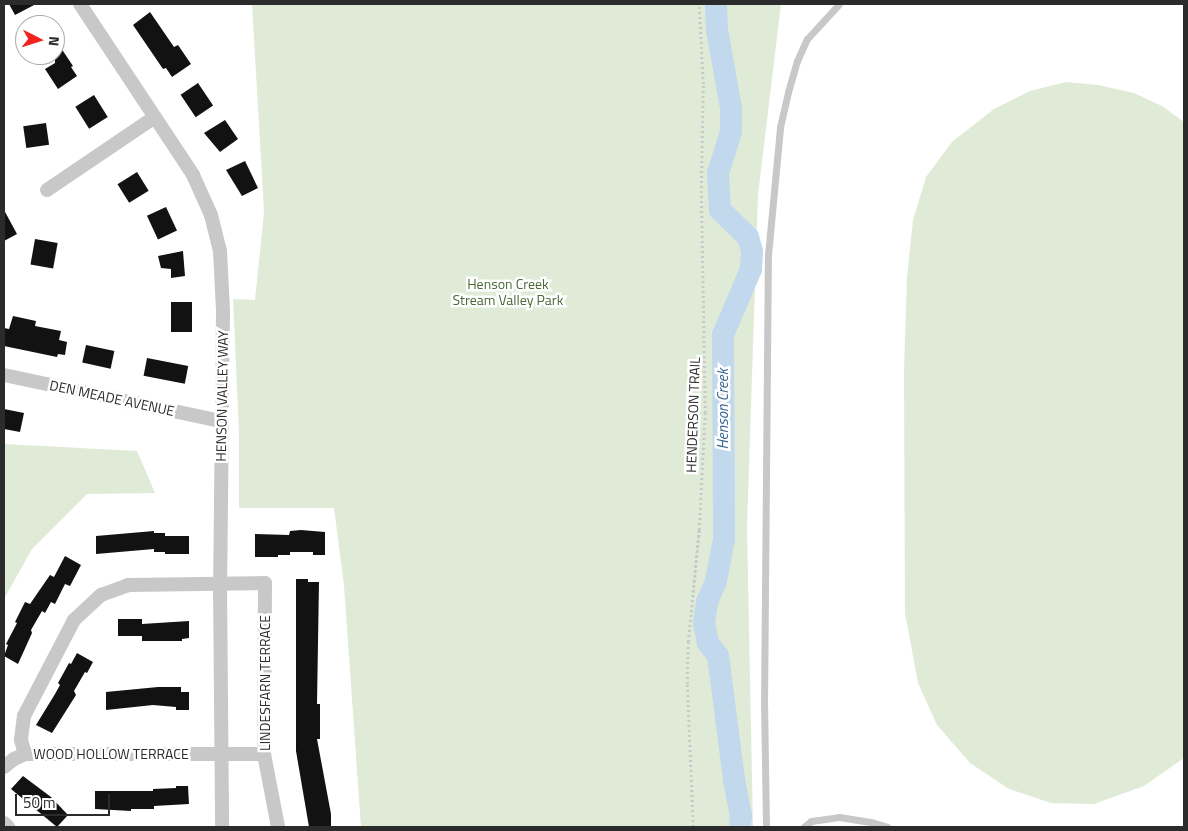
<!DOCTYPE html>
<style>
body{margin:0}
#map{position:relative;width:1188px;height:831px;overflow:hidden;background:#fff;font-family:"Titillium Web",sans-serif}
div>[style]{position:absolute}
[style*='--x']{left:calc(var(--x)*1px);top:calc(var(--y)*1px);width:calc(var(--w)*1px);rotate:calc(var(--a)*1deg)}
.green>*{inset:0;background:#e0ebd7}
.river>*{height:22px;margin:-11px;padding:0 11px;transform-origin:11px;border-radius:11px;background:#c1d8ed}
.building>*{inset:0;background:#121212;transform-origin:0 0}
.path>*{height:2.5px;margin-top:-1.25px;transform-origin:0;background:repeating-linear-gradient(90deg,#c8c8c8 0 2.5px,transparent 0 5px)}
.service>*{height:7px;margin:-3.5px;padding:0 3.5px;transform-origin:3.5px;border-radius:3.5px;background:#c8c8c8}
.minor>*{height:14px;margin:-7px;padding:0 7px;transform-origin:7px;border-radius:7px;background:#c8c8c8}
span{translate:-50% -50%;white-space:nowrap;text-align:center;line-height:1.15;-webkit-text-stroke:5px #fff;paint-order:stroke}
.park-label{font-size:14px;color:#4a6937}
.street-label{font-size:14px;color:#2b2b2b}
.water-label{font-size:15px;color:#356592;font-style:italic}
.frame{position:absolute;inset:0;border:5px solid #2b2b2b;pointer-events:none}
.north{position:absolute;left:15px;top:15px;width:50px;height:50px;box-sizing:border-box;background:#fff;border:1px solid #aaa;border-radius:50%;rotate:95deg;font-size:14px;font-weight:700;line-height:20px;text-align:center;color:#2b2b2b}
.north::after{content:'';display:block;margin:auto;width:18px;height:22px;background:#f1231f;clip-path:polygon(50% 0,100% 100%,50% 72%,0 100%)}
.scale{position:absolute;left:15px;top:794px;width:95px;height:22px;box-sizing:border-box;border:2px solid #2b2b2b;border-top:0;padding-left:6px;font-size:15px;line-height:18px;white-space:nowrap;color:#2b2b2b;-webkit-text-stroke:4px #fff;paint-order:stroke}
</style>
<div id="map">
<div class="green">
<div style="clip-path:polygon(252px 4px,781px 4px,758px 195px,747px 527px,753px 827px,361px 827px,344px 586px,334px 508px,239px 508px,239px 432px,233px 299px,255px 300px,264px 212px)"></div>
<div style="clip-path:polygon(1066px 82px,1098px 85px,1134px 93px,1162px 106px,1184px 122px,1184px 758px,1144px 786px,1094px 804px,1051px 803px,1009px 789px,970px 763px,937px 725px,918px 683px,905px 613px,904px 371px,907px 277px,913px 220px,926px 177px,952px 142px,994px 109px,1030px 91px)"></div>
<div style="clip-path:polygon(4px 444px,137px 451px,155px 493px,87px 494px,32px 549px,4px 599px)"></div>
</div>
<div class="river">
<div style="--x:716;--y:4;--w:26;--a:88"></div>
<div style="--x:717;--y:30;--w:79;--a:79.8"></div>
<div style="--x:731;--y:108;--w:24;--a:90"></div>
<div style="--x:731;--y:132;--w:43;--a:107.6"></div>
<div style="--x:718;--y:173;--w:37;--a:87"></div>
<div style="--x:720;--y:210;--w:39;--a:44"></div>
<div style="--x:748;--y:237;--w:15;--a:74"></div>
<div style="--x:752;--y:251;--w:18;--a:93"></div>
<div style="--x:751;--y:269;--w:72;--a:113"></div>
<div style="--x:723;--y:335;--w:204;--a:89.7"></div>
<div style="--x:724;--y:539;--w:43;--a:100.8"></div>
<div style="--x:716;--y:581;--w:23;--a:113"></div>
<div style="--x:707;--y:602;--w:21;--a:98"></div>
<div style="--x:704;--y:623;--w:20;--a:79"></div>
<div style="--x:708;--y:643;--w:16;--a:52"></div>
<div style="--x:718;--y:656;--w:125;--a:82.6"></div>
<div style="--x:734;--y:780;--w:36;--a:79"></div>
<div style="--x:741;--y:815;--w:12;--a:95"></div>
</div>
<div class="building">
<div style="clip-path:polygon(9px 4px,36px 4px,15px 15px)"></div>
<div style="clip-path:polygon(150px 12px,174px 47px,178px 45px,191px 64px,172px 77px,166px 68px,163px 69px,133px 25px)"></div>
<div style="clip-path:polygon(55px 39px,73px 66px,71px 67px,77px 76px,58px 89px,45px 69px,55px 63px)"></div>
<div style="left:198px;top:83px;width:27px;height:21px;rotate:56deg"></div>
<div style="left:94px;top:95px;width:26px;height:22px;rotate:58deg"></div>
<div style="clip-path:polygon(225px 120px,238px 139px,220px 152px,204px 133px)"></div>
<div style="left:46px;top:123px;width:22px;height:23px;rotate:82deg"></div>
<div style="clip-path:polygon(245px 161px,258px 188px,242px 196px,226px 170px)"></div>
<div style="left:137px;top:172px;width:22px;height:23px;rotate:58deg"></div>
<div style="left:166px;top:207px;width:26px;height:21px;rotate:65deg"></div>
<div style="clip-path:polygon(4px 210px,17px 234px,4px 241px)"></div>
<div style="left:35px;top:239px;width:23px;height:26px;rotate:10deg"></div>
<div style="clip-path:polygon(183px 251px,185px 276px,171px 278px,171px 269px,161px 268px,158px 256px)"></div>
<div style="left:171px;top:302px;width:21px;height:30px"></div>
<div style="clip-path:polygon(13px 316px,36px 321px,35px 326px,61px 331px,59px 340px,67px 342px,65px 355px,58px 354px,57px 357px,4px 346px,4px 328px,9px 329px)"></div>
<div style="left:86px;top:345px;width:29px;height:18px;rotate:12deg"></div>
<div style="left:147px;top:358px;width:42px;height:18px;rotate:11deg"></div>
<div style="clip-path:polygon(4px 409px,24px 413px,20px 432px,4px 429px)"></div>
<div style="clip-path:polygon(301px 530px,325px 532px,325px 555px,313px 555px,313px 552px,290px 552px,290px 555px,278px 555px,278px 557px,255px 557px,255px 534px,289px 535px,290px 531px)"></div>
<div style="clip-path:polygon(154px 531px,154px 533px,165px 533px,165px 536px,189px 536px,189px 554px,165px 554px,165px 552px,154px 552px,154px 549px,96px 554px,96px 536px)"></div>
<div style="clip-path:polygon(65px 556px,81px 565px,70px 586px,65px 584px,55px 604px,51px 602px,45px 613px,42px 611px,31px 630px,32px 633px,18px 664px,4px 656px,8px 645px,6px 644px,17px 623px,15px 622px,25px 602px,30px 604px,50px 575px,54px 577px)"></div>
<div style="clip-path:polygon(296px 579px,308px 579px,308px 582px,319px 582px,317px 704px,320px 704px,320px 739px,317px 739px,331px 814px,331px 826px,324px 827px,309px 827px,296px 751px)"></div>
<div style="clip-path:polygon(118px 619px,142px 619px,142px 624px,189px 621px,189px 638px,182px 639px,182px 641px,142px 641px,142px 636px,118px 636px)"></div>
<div style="clip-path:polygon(77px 653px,93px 662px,87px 673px,85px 672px,74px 691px,76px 695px,52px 733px,36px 725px,55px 694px,60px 685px,58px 683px,69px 663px,71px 664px)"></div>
<div style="clip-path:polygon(158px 687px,181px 687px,181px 692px,189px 692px,189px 710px,176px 710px,176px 707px,153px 705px,106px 710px,106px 692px)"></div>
<div style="clip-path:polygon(23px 776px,51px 797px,68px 815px,57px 827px,11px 789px)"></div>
<div style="clip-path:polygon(176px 786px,188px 786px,189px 804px,154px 806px,154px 809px,131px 809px,131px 811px,95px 809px,95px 791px,153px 791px,153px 789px,176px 788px)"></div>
</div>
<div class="path">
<div style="--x:693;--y:827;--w:143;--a:-92.4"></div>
<div style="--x:687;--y:684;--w:42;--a:-88.6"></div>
<div style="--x:688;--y:642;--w:113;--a:-84.4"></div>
<div style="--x:699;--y:530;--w:117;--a:-87.1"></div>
<div style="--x:705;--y:413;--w:220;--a:-91"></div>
<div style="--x:701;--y:193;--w:109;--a:-88.9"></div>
<div style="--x:703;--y:84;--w:80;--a:-92.9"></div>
</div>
<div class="service">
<div style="--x:766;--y:827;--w:121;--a:-90.9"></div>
<div style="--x:764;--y:706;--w:451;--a:-89.5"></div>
<div style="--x:768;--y:255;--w:129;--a:-84.6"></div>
<div style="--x:780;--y:127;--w:36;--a:-77"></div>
<div style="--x:788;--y:92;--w:32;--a:-74"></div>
<div style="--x:797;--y:61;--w:24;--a:-66"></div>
<div style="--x:807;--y:39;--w:47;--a:-47.6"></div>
<div style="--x:804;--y:827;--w:9;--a:-41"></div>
<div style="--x:811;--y:821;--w:28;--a:-8"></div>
<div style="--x:839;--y:817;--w:32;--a:9"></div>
<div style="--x:871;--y:822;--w:17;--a:17"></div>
</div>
<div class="minor">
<div style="--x:80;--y:4;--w:205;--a:56.5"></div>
<div style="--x:193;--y:175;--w:44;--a:65.8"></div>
<div style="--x:211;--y:215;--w:37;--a:76"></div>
<div style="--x:220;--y:251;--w:60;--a:87.1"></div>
<div style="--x:223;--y:311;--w:273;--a:90.6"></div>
<div style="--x:220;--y:584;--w:243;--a:89.5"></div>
<div style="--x:47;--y:190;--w:130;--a:-34.1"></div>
<div style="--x:4;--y:375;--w:222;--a:12"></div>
<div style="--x:25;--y:754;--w:15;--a:-106"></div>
<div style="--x:21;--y:740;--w:24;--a:-83"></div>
<div style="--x:24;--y:716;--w:108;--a:-62.5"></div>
<div style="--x:74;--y:620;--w:37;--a:-43"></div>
<div style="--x:101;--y:595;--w:29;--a:-20"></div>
<div style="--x:128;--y:585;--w:137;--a:-0.8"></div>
<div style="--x:265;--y:583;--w:171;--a:90.3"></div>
<div style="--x:264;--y:754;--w:74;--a:79.1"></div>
<div style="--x:4;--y:767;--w:13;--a:-39"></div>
<div style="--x:14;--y:759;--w:12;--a:-24"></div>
<div style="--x:25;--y:754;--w:239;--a:0"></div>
<div style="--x:4;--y:823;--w:6;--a:45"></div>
</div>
<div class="park-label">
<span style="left:508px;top:292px">Henson Creek<br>Stream Valley Park</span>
</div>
<div class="street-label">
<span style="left:222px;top:396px;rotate:-89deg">HENSON VALLEY WAY</span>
<span style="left:112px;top:398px;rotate:12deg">DEN MEADE AVENUE</span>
<span style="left:693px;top:415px;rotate:-88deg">HENDERSON TRAIL</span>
<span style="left:265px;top:683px;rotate:-90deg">LINDESFARN TERRACE</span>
<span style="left:111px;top:754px">WOOD HOLLOW TERRACE</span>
</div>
<div class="water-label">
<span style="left:723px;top:409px;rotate:-90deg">Henson Creek</span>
</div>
<div class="frame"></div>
<div class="north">N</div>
<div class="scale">50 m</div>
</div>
